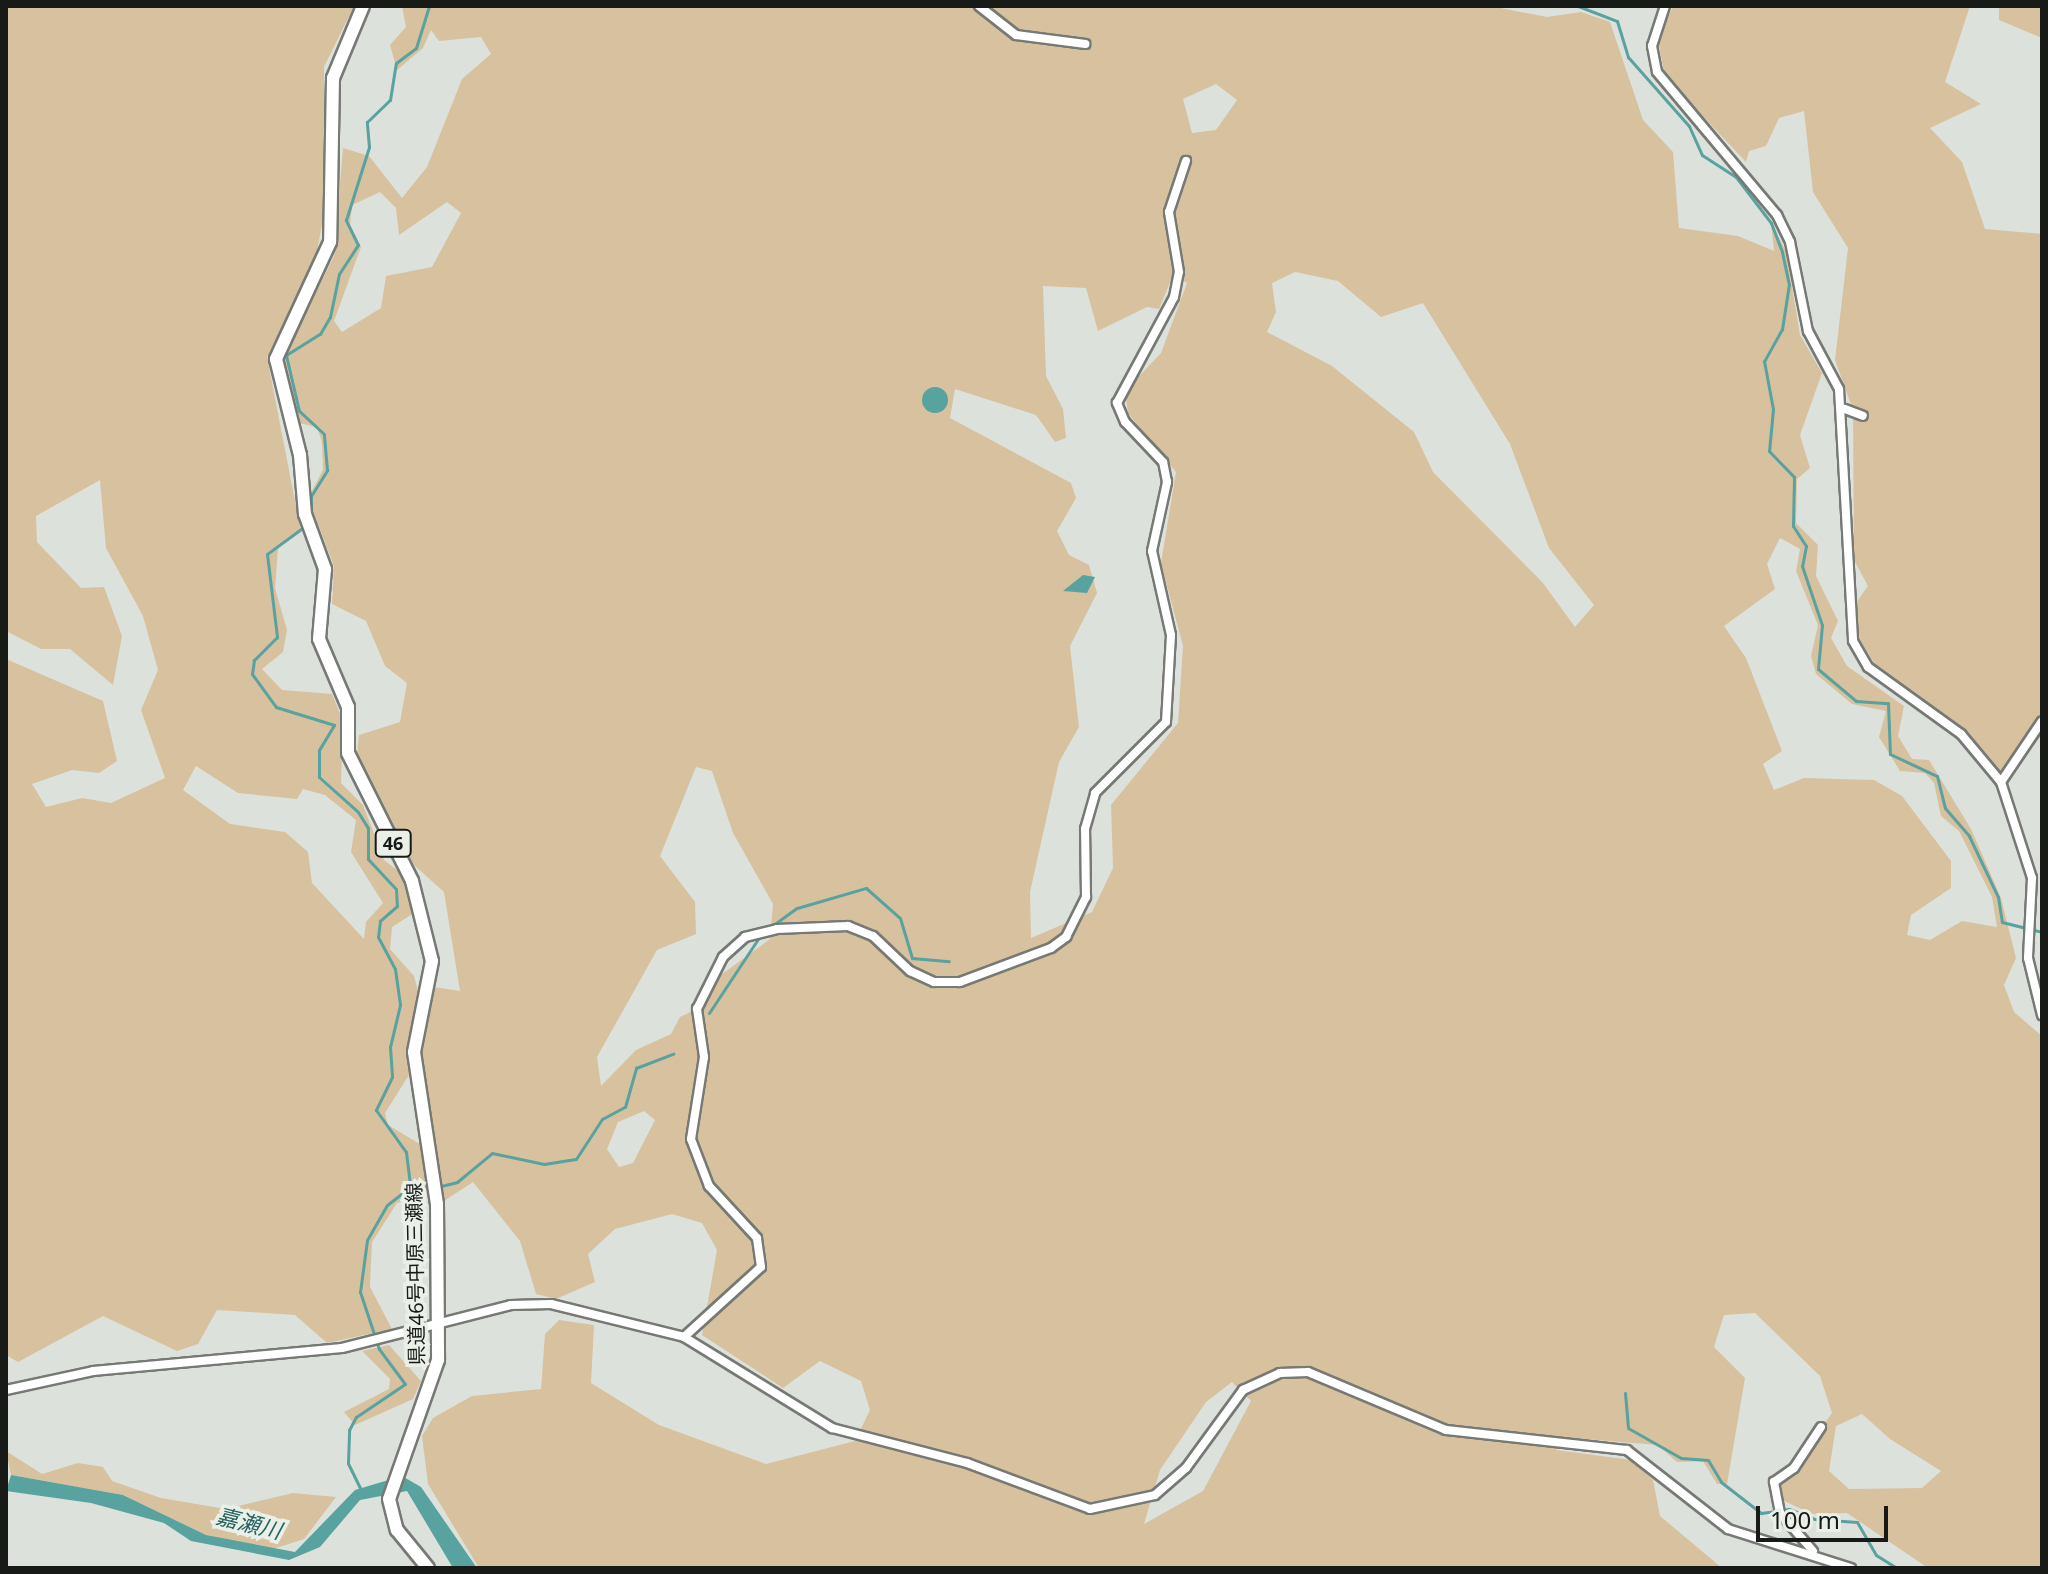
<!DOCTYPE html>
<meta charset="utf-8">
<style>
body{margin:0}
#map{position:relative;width:2048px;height:1574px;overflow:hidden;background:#dde1db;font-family:"Noto Sans","Noto Sans JP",sans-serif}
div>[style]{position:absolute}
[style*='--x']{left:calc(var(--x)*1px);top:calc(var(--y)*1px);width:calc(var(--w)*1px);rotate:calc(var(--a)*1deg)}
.green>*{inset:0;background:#d8c19f}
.water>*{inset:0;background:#58a29f}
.round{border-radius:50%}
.stream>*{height:3px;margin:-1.5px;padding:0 1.5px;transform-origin:1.5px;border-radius:1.5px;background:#58a29f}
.roads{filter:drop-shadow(2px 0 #767974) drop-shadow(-2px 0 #767974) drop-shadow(0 2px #767974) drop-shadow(0 -2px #767974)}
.street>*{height:8px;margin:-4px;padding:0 4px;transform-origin:4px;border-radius:4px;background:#fff}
.primary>*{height:12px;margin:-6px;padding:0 6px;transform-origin:6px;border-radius:6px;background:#fff}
span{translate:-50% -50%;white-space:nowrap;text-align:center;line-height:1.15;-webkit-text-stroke:7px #eaefe8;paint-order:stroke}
.shield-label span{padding:2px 6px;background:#eaefe8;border:2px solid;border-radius:6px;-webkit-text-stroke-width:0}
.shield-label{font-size:18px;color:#181a18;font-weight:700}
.street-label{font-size:20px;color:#181a18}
.water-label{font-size:22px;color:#256260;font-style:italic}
.frame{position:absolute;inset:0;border:8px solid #181a18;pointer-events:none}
.scale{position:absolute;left:1756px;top:1506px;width:132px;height:36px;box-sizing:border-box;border:4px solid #181a18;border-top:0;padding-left:10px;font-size:24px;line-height:28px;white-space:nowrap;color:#181a18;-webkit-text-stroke:6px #eaefe8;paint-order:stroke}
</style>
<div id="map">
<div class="green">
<div style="clip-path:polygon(evenodd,6px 6px,354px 6px,324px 67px,324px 213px,316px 257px,267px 357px,301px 532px,278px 548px,275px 588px,287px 630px,283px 652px,262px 669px,282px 690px,332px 694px,343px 721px,341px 783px,363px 805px,384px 860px,401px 873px,414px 913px,392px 927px,390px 949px,414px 976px,419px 995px,409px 1075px,385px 1113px,388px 1125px,423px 1146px,430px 1193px,397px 1203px,372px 1242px,370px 1287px,392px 1329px,327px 1343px,295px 1315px,217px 1310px,198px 1344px,177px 1351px,103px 1316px,18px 1362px,6px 1355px,6px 659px,103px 701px,117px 761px,99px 773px,72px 770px,32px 784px,46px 807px,82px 798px,111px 803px,165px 778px,141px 710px,158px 670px,143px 616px,106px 548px,100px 480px,36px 516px,37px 542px,62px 568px,81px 588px,104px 587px,122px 636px,113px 685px,70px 649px,41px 649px,6px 631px,6px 6px,196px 766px,238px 793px,297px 799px,303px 789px,325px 795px,356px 820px,351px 852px,383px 903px,366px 922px,364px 939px,312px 883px,308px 852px,285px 832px,230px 824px,183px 790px,196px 766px)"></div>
<div style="clip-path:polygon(evenodd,402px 6px,1491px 6px,1547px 17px,1581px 12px,1610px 22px,1643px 120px,1673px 152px,1679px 228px,1738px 236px,1774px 251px,1771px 223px,1786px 251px,1800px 335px,1822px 373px,1800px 435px,1810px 468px,1797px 479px,1796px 523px,1818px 545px,1816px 576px,1838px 621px,1831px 638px,1847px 666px,1904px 706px,1898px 736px,1912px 759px,1929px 760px,1971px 829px,2001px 898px,2016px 958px,2004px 985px,2014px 1012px,2042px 1036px,2042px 1568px,1928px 1568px,1847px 1513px,1812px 1514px,1780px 1499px,1781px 1484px,1832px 1413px,1820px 1376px,1755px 1313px,1724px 1315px,1714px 1347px,1745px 1378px,1727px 1484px,1717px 1484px,1703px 1461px,1677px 1462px,1658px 1445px,1561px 1437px,1556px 1450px,1631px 1460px,1653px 1480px,1660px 1516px,1722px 1568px,479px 1568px,428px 1484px,422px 1436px,433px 1418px,472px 1396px,541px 1389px,545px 1334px,559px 1320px,594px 1325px,591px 1383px,659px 1425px,766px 1464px,855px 1441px,870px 1410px,861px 1381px,820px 1361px,783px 1388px,702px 1335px,717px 1250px,702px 1223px,672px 1214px,615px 1229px,588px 1254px,595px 1282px,556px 1299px,536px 1294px,520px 1241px,473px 1182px,444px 1201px,420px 1059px,434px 987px,460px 991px,444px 892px,414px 865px,356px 762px,359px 735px,400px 722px,407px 683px,385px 666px,366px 621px,332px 604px,334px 566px,308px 498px,323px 470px,322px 442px,317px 427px,299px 423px,281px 364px,334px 256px,343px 148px,369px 156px,402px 198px,427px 167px,462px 79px,491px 54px,481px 37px,439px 41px,431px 30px,423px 48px,397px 70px,390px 45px,406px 27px,402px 6px,1216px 84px,1237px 100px,1216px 130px,1192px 133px,1183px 99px,1216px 84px,402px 6px,380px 192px,396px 208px,399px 235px,447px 202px,461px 213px,432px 267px,386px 276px,381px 308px,342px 332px,334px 321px,361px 247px,350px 225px,352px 205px,380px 192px,402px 6px,1295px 272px,1338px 281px,1381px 317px,1423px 303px,1510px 444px,1549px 548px,1594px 605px,1575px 627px,1543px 583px,1433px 472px,1414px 432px,1332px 366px,1267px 332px,1276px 312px,1272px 283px,1295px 272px,402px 6px,1173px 275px,1187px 283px,1161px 353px,1125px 391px,1128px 413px,1176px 472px,1161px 563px,1183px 646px,1178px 723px,1111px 805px,1113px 868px,1092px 912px,1031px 938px,1030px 892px,1059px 762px,1079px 727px,1070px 646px,1097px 593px,1089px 565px,1069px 555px,1057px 531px,1076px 498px,1071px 483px,950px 418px,955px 389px,1036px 415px,1055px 442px,1066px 438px,1063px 409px,1046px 376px,1043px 286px,1086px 288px,1098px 331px,1147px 307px,1159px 309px,1173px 275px,402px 6px,1780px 538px,1800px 549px,1796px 571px,1818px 625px,1811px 656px,1816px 674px,1852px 704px,1886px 711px,1879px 737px,1900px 771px,1925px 773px,1934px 783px,1941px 816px,1959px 831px,1992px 897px,1997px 927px,1962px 921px,1930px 940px,1907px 935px,1911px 915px,1951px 888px,1951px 861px,1902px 796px,1874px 780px,1804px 778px,1774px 790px,1763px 764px,1782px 751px,1746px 658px,1724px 626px,1775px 589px,1767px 564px,1780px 538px,402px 6px,696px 767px,712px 771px,733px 833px,773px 904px,770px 939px,714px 980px,703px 1006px,680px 1017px,671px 1034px,636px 1050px,601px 1086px,597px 1057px,657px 950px,696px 934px,695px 902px,660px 856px,696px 767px,402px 6px,644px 1111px,655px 1120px,633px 1163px,619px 1167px,607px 1149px,618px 1122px,644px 1111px,402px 6px,1232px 1382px,1251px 1401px,1203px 1491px,1144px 1524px,1160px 1470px,1206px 1402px,1232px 1382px,402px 6px,1862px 1414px,1890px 1439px,1941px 1471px,1922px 1488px,1849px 1489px,1829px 1471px,1836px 1426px,1862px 1414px)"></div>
<div style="clip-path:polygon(1673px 6px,1970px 6px,1945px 82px,1981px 104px,1930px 128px,1962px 162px,1985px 229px,2042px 234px,2042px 734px,2007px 782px,1972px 737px,1879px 671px,1859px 638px,1855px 604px,1868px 586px,1854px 560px,1853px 410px,1835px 360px,1848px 248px,1813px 192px,1804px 111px,1779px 118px,1766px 146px,1749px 151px,1746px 162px,1665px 76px,1658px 41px)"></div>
<div style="clip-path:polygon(1999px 6px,2042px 6px,2042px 38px,1999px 20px)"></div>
<div style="clip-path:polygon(389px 1345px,421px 1381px,413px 1399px,355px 1425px,344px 1412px,389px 1389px,390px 1379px,362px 1351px)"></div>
<div style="clip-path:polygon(6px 1451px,42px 1474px,78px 1463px,103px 1467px,112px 1481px,161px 1498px,226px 1509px,293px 1493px,336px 1497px,304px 1539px,270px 1550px,206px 1535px,123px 1495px,11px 1475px)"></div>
</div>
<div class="water">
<div class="round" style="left:922px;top:387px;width:26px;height:26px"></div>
<div style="clip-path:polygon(1083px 575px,1095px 577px,1087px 593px,1063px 591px)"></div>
<div style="clip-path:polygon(11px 1475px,123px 1495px,206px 1535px,295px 1552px,355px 1490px,402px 1476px,421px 1487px,477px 1568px,453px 1568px,407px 1491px,360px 1500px,320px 1547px,289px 1560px,191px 1541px,164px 1523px,91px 1503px,6px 1491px)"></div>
</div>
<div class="stream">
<div style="--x:1578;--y:6;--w:42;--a:21"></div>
<div style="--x:1617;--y:21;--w:38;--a:73"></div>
<div style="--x:1628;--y:57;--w:92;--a:48.5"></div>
<div style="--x:1689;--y:126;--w:32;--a:66"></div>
<div style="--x:1702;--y:155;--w:40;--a:32.9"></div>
<div style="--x:1736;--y:177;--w:58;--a:52.7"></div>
<div style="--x:1771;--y:223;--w:31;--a:69"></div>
<div style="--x:1782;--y:252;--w:33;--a:78"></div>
<div style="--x:1789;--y:284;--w:46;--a:98.8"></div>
<div style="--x:1782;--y:329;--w:37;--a:119"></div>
<div style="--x:1764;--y:361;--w:49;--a:79.4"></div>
<div style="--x:1773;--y:409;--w:42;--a:95.4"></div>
<div style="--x:1769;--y:451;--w:36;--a:46"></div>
<div style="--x:1794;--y:477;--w:49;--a:91.2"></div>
<div style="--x:1793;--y:526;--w:24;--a:57"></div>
<div style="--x:1806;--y:546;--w:20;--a:101"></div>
<div style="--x:1802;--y:566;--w:62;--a:71.3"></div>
<div style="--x:1822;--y:625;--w:44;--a:95.2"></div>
<div style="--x:1818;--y:669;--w:50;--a:40.1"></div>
<div style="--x:1856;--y:701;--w:32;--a:4"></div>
<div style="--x:1888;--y:703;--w:51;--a:87.8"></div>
<div style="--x:1890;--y:754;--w:52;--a:25.1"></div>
<div style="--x:1937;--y:776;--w:33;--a:76"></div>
<div style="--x:1945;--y:808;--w:37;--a:49"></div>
<div style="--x:1969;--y:836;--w:68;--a:64.6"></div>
<div style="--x:1998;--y:897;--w:25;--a:81"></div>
<div style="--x:2002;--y:922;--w:41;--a:14"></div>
<div style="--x:311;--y:517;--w:21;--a:-90"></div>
<div style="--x:311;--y:496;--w:31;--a:-58"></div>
<div style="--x:327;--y:470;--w:36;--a:-95"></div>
<div style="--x:324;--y:434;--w:34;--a:-137"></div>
<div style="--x:299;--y:411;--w:57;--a:-103.1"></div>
<div style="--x:286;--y:355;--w:40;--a:-32"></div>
<div style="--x:320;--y:334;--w:20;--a:-60"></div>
<div style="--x:330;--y:317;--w:44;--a:-78.2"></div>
<div style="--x:339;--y:274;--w:35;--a:-57"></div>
<div style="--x:358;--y:245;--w:28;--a:-116"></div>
<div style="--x:346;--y:220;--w:77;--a:-72.5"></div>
<div style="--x:369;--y:147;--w:25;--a:-95"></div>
<div style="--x:367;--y:122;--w:32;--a:-44"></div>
<div style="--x:390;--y:100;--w:37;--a:-81"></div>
<div style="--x:396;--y:63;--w:25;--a:-37"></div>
<div style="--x:416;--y:48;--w:44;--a:-72.8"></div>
<div style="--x:305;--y:526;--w:47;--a:143.6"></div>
<div style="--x:267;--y:554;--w:84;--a:83.1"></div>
<div style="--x:277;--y:637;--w:33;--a:135"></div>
<div style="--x:254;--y:660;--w:14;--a:98"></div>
<div style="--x:252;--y:674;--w:41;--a:54"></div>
<div style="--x:276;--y:707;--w:61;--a:17.2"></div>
<div style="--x:334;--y:725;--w:29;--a:121"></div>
<div style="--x:319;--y:750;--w:27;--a:90"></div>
<div style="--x:319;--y:777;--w:52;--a:41.9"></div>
<div style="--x:358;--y:812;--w:19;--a:58"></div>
<div style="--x:368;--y:828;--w:31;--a:90"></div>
<div style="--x:368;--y:859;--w:41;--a:47"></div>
<div style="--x:396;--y:889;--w:17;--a:87"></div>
<div style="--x:397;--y:906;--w:23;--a:139"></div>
<div style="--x:380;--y:921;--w:16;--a:97"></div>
<div style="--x:378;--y:937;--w:36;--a:62"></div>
<div style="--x:395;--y:969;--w:36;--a:82"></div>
<div style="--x:400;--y:1005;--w:43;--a:103.4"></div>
<div style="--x:390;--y:1047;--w:30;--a:86"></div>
<div style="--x:392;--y:1077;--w:37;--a:116"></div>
<div style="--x:376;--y:1110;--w:52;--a:54.5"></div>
<div style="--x:406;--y:1152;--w:35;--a:83"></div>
<div style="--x:765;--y:931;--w:39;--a:-36"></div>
<div style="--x:797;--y:908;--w:72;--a:-16.2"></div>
<div style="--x:866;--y:888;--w:45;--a:41.4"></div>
<div style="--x:900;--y:918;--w:42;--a:73.3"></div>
<div style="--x:912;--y:958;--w:37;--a:5"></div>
<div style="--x:709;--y:1013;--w:92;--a:-56.5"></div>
<div style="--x:437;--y:1187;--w:21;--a:-14"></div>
<div style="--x:457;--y:1182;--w:45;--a:-39.6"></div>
<div style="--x:492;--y:1153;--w:53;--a:11.9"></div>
<div style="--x:544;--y:1164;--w:32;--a:-9"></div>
<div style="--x:576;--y:1159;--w:48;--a:-57"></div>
<div style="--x:602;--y:1119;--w:26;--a:-28"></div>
<div style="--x:625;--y:1107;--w:41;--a:-74.2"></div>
<div style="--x:636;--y:1068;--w:40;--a:-21"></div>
<div style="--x:1625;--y:1393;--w:35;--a:85"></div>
<div style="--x:1628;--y:1428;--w:61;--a:29.5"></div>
<div style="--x:1681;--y:1458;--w:27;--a:4"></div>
<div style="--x:1708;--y:1460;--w:26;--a:59"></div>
<div style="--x:1721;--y:1482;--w:51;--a:37.8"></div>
<div style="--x:1761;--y:1513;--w:28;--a:-8"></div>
<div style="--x:1789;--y:1509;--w:28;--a:21"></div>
<div style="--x:1815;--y:1519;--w:42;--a:4.1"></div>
<div style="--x:1857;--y:1522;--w:38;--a:60"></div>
<div style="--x:1876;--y:1555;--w:25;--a:32"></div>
<div style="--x:362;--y:1492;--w:32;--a:-116"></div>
<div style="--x:348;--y:1463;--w:33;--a:-88"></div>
<div style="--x:349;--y:1430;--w:15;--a:-62"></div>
<div style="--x:356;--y:1417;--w:59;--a:-34"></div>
<div style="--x:405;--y:1384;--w:44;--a:-126.6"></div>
<div style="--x:379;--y:1349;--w:60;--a:-108.4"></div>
<div style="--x:360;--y:1292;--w:52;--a:-82.3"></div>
<div style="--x:367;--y:1240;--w:40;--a:-60.3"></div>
<div style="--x:387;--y:1205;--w:29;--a:-38"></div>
<div style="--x:410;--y:1187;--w:19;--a:0"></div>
</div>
<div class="roads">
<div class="street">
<div style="--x:979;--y:6;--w:47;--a:38.1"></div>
<div style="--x:1016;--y:35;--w:70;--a:7.4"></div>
<div style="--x:1665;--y:6;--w:42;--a:108"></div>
<div style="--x:1652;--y:46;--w:26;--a:79"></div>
<div style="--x:1657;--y:72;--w:187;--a:50"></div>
<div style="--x:1777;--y:215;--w:30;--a:64"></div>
<div style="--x:1790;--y:242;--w:91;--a:78.6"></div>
<div style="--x:1808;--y:331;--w:66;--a:61.9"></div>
<div style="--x:1839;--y:389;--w:252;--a:86.8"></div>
<div style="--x:1853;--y:641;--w:30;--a:60"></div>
<div style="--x:1868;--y:667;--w:115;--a:35.8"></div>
<div style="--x:1961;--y:734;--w:62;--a:50.2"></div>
<div style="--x:2001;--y:782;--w:101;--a:72.1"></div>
<div style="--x:2032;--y:878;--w:80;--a:92.9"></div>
<div style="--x:2028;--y:958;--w:59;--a:76.2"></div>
<div style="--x:1845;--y:409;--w:19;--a:21"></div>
<div style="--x:2001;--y:782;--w:73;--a:-56.1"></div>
<div style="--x:684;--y:1337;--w:104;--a:-42.3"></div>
<div style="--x:761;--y:1267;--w:29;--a:-98"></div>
<div style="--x:757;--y:1238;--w:71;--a:-132.7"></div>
<div style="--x:709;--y:1186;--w:50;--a:-111"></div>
<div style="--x:691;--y:1139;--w:83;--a:-81"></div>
<div style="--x:704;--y:1057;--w:49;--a:-98.3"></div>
<div style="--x:697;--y:1009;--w:58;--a:-63.4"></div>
<div style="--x:723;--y:957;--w:30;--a:-42"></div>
<div style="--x:745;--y:937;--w:33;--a:-14"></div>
<div style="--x:777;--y:929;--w:71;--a:-2.4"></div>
<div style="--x:848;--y:926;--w:27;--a:22"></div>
<div style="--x:873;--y:936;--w:51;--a:43.4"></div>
<div style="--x:910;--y:971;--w:26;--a:25"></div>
<div style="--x:934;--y:982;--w:26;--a:0"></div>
<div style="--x:960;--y:982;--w:97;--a:-20.5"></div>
<div style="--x:1051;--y:948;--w:19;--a:-36"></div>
<div style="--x:1066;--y:937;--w:45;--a:-63.4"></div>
<div style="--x:1086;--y:897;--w:68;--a:-90.8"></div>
<div style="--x:1085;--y:829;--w:37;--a:-74"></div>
<div style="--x:1095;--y:793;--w:100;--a:-45"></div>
<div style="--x:1166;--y:722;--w:87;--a:-86.7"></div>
<div style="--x:1171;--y:635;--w:86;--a:-102.7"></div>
<div style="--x:1152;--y:551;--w:71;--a:-77.7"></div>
<div style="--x:1167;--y:482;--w:20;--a:-101"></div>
<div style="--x:1163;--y:462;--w:55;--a:-133.5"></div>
<div style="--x:1125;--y:422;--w:21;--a:-113"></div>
<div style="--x:1117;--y:403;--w:120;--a:-61.7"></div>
<div style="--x:1174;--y:297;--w:25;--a:-79"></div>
<div style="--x:1179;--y:272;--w:61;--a:-99.5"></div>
<div style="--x:1169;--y:212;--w:54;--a:-71.6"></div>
<div style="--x:6;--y:1390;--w:89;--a:-12.3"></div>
<div style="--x:93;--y:1371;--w:250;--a:-5.3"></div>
<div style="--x:342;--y:1348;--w:174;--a:-14.3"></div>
<div style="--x:511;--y:1305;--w:40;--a:-1.4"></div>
<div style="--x:551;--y:1304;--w:137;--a:13.9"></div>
<div style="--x:684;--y:1337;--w:174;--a:31.6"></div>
<div style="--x:832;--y:1428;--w:139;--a:14.5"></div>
<div style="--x:967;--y:1463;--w:131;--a:20.5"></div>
<div style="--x:1090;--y:1509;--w:66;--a:-12.2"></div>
<div style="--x:1155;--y:1495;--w:41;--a:-41.1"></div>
<div style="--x:1186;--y:1468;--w:97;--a:-53.8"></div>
<div style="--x:1243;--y:1390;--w:41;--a:-24.7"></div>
<div style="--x:1280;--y:1373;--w:28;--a:-2"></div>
<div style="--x:1308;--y:1372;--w:150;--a:22.8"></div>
<div style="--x:1446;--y:1430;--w:182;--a:6.3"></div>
<div style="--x:1627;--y:1450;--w:128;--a:38"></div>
<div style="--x:1728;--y:1529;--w:129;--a:17.6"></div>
<div style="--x:1813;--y:1551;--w:50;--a:-131"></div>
<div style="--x:1780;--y:1513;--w:32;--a:-101"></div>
<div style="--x:1774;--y:1482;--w:24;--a:-35"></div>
<div style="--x:1794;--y:1468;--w:49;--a:-56.6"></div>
</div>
<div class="primary">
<div style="--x:363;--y:6;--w:78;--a:112.6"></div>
<div style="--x:333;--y:78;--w:164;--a:91"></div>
<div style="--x:330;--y:242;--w:129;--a:114.8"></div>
<div style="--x:276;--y:359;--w:99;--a:76"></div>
<div style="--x:300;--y:455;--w:59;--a:85.2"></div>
<div style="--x:305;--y:514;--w:59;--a:70"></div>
<div style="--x:325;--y:569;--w:70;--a:94.9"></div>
<div style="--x:319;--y:639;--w:74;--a:66.9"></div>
<div style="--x:348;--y:707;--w:46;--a:90"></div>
<div style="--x:348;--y:753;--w:143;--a:63.4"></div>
<div style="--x:412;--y:881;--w:82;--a:76"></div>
<div style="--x:432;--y:961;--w:93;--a:101.2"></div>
<div style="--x:414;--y:1052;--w:154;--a:81.4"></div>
<div style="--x:437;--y:1204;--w:156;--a:89.6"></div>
<div style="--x:438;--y:1360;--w:147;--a:109.4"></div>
<div style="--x:389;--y:1499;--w:32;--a:76"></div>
<div style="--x:397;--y:1530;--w:49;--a:50.8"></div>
</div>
</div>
<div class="shield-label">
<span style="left:393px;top:843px">46</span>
</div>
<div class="street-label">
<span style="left:415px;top:1274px;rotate:-91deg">県道46号中原三瀬線</span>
</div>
<div class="water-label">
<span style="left:249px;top:1523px;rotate:14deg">嘉瀬川</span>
</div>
<div class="frame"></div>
<div class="scale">100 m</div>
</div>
